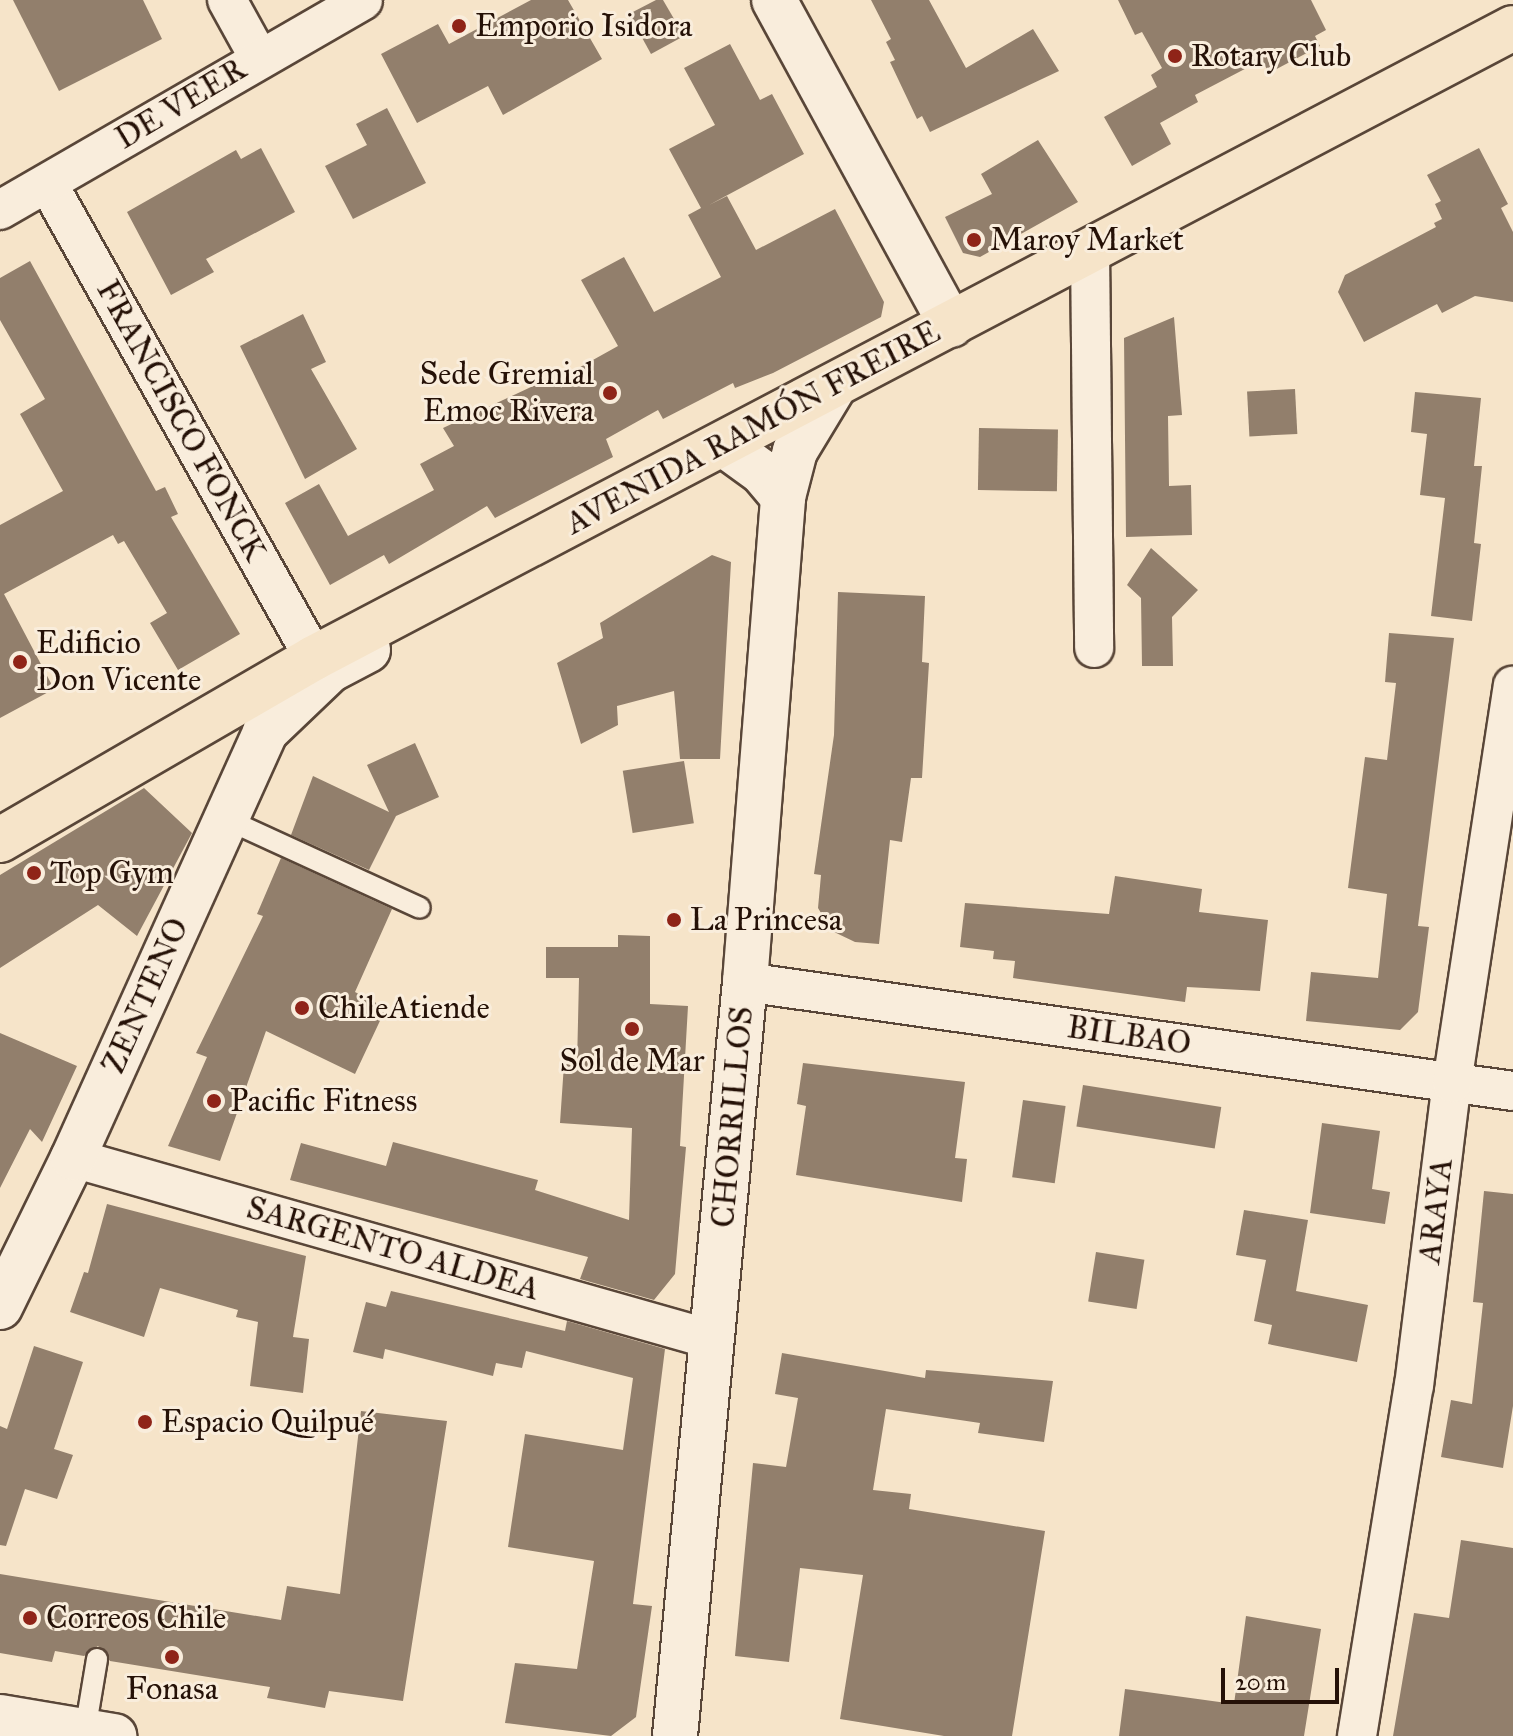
<!DOCTYPE html>
<meta charset="utf-8">
<style>
body{margin:0}
#map{position:relative;width:1513px;height:1736px;overflow:hidden;background:#f6e4c9;font-family:"IM FELL Great Primer",serif}
div>[style]{position:absolute}
[style*='--x']{left:calc(var(--x)*1px);top:calc(var(--y)*1px);width:calc(var(--w)*1px);rotate:calc(var(--a)*1deg)}
.building>*{inset:0;background:#927f6c;transform-origin:0 0}
.roads{filter:drop-shadow(2px 0 #594638) drop-shadow(-2px 0 #594638) drop-shadow(0 2px #594638) drop-shadow(0 -2px #594638)}
.lane>*{height:20px;margin:-10px;padding:0 10px;transform-origin:10px;border-radius:10px;background:#f9eddc}
.street>*{height:38px;margin:-19px;padding:0 19px;transform-origin:19px;border-radius:19px;background:#f9eddc}
.secondary>*{height:44px;margin:-22px;padding:0 22px;transform-origin:22px;border-radius:22px;background:#f9eddc}
.primary>*{height:44px;margin:-22px;padding:0 22px;transform-origin:22px;border-radius:22px;background:#f6e4c9}
.dots>*{width:22px;height:22px;translate:-50% -50%;box-sizing:border-box;border:4px solid #f9eddc;border-radius:50%}
span{translate:-50% -50%;white-space:nowrap;text-align:center;line-height:1.15;-webkit-text-stroke:6px #f9eddc;paint-order:stroke}
.poi-label{font-size:32px;color:#251107}
.left{translate:0 -50%;text-align:left}
.right{translate:-100% -50%;text-align:right}
.street-label{font-size:32px;color:#251107}
.scale{position:absolute;left:1221px;top:1668px;width:118px;height:36px;box-sizing:border-box;border:4px solid #251107;border-top:0;padding-left:10px;font-size:24px;line-height:28px;white-space:nowrap;color:#251107;-webkit-text-stroke:6px #f9eddc;paint-order:stroke}
</style>
<div id="map">
<div class="building">
<div style="clip-path:polygon(13px 0,143px 0,162px 39px,59px 91px)"></div>
<div style="clip-path:polygon(531px 0,568px 0,602px 59px,503px 115px,488px 86px,417px 123px,381px 54px,438px 24px,449px 44px)"></div>
<div style="clip-path:polygon(656px 0,663px 0,684px 36px,651px 54px,629px 14px)"></div>
<div style="clip-path:polygon(871px 0,929px 0,966px 68px,1033px 29px,1059px 71px,930px 132px,922px 116px,917px 119px,890px 62px,895px 60px,886px 42px,891px 39px)"></div>
<div style="clip-path:polygon(1118px 0,1311px 0,1326px 30px,1315px 36px,1320px 46px,1269px 73px,1262px 60px,1195px 95px,1198px 102px,1160px 123px,1171px 144px,1132px 166px,1104px 117px,1157px 87px,1151px 75px,1162px 68px,1142px 32px,1135px 35px)"></div>
<div style="clip-path:polygon(730px 44px,760px 100px,772px 94px,804px 154px,709px 205px,727px 196px,756px 250px,835px 209px,884px 302px,881px 317px,773px 373px,735px 388px,733px 383px,663px 419px,658px 410px,606px 439px,613px 457px,495px 518px,487px 506px,389px 564px,384px 555px,330px 585px,285px 503px,319px 484px,348px 536px,434px 490px,420px 464px,454px 446px,443px 428px,546px 380px,548px 385px,618px 346px,581px 280px,624px 257px,654px 312px,721px 277px,688px 215px,701px 208px,669px 149px,715px 125px,684px 68px)"></div>
<div style="clip-path:polygon(387px 108px,426px 183px,353px 219px,325px 166px,367px 145px,356px 124px)"></div>
<div style="clip-path:polygon(1038px 140px,1078px 202px,980px 257px,963px 253px,945px 217px,992px 194px,981px 174px)"></div>
<div style="clip-path:polygon(261px 148px,295px 212px,206px 259px,214px 272px,171px 295px,127px 212px,236px 150px,241px 159px)"></div>
<div style="clip-path:polygon(1479px 148px,1508px 204px,1501px 208px,1513px 232px,1513px 302px,1475px 296px,1442px 313px,1437px 304px,1364px 342px,1338px 292px,1345px 275px,1436px 227px,1434px 223px,1442px 219px,1435px 204px,1441px 201px,1427px 175px)"></div>
<div style="clip-path:polygon(30px 261px,156px 491px,165px 487px,178px 514px,171px 517px,240px 634px,178px 670px,150px 623px,167px 613px,124px 541px,118px 544px,113px 535px,4px 594px,54px 689px,0 718px,0 525px,63px 491px,20px 414px,45px 399px,0 320px,0 278px)"></div>
<div style="clip-path:polygon(303px 314px,326px 362px,311px 369px,357px 449px,305px 479px,240px 346px)"></div>
<div style="clip-path:polygon(1174px 317px,1182px 415px,1168px 416px,1169px 486px,1191px 485px,1192px 535px,1126px 537px,1124px 338px)"></div>
<div style="left:1295px;top:389px;width:45px;height:48px;rotate:87deg"></div>
<div style="clip-path:polygon(1415px 392px,1481px 398px,1474px 466px,1482px 466px,1474px 543px,1481px 544px,1472px 621px,1431px 616px,1445px 498px,1420px 495px,1427px 434px,1411px 432px)"></div>
<div style="left:979px;top:428px;width:79px;height:62px;rotate:1deg"></div>
<div style="clip-path:polygon(1151px 548px,1198px 590px,1172px 617px,1173px 666px,1142px 666px,1141px 598px,1127px 585px)"></div>
<div style="clip-path:polygon(712px 555px,731px 562px,720px 759px,680px 759px,674px 691px,617px 706px,618px 725px,581px 744px,557px 663px,603px 638px,600px 623px)"></div>
<div style="clip-path:polygon(838px 592px,925px 596px,922px 662px,929px 663px,922px 778px,911px 778px,902px 842px,890px 840px,879px 944px,855px 942px,832px 931px,818px 908px,821px 875px,814px 874px,834px 735px)"></div>
<div style="clip-path:polygon(1389px 633px,1454px 638px,1418px 926px,1429px 927px,1418px 1012px,1400px 1030px,1306px 1021px,1311px 972px,1378px 978px,1387px 894px,1348px 888px,1365px 757px,1387px 760px,1396px 683px,1385px 682px)"></div>
<div style="clip-path:polygon(415px 743px,439px 797px,396px 816px,369px 870px,291px 835px,313px 776px,389px 812px,367px 765px)"></div>
<div style="left:684px;top:761px;width:63px;height:62px;rotate:81deg"></div>
<div style="clip-path:polygon(144px 788px,192px 833px,137px 936px,98px 905px,0 968px,0 875px)"></div>
<div style="clip-path:polygon(281px 858px,392px 909px,355px 992px,386px 1008px,355px 1074px,266px 1031px,220px 1161px,168px 1146px,207px 1057px,196px 1053px,263px 916px,257px 914px)"></div>
<div style="clip-path:polygon(1115px 876px,1202px 889px,1199px 912px,1268px 920px,1260px 991px,1187px 987px,1185px 1002px,1013px 978px,1015px 961px,993px 959px,994px 951px,960px 947px,965px 903px,1109px 914px)"></div>
<div style="clip-path:polygon(618px 935px,650px 936px,650px 1004px,688px 1006px,680px 1146px,686px 1147px,675px 1274px,654px 1300px,580px 1279px,588px 1257px,290px 1180px,301px 1143px,386px 1166px,393px 1142px,538px 1180px,535px 1190px,629px 1220px,632px 1128px,560px 1123px,564px 1064px,577px 1065px,579px 978px,546px 978px,546px 947px,618px 947px)"></div>
<div style="clip-path:polygon(0 1033px,77px 1066px,42px 1142px,30px 1129px,0 1188px)"></div>
<div style="clip-path:polygon(803px 1063px,965px 1082px,955px 1158px,967px 1159px,962px 1202px,796px 1175px,806px 1106px,797px 1104px)"></div>
<div style="left:1083px;top:1085px;width:140px;height:42px;rotate:9deg"></div>
<div style="left:1023px;top:1100px;width:43px;height:78px;rotate:8deg"></div>
<div style="clip-path:polygon(1322px 1123px,1380px 1131px,1372px 1189px,1390px 1192px,1385px 1224px,1310px 1213px)"></div>
<div style="clip-path:polygon(1484px 1191px,1513px 1194px,1513px 1406px,1503px 1468px,1441px 1457px,1451px 1400px,1472px 1404px,1483px 1303px,1473px 1302px)"></div>
<div style="clip-path:polygon(107px 1204px,306px 1256px,293px 1337px,309px 1339px,303px 1393px,250px 1386px,258px 1322px,236px 1317px,238px 1310px,160px 1288px,144px 1337px,70px 1312px,84px 1272px,88px 1273px)"></div>
<div style="clip-path:polygon(1244px 1210px,1308px 1220px,1296px 1291px,1368px 1305px,1357px 1362px,1268px 1344px,1272px 1325px,1254px 1321px,1266px 1260px,1236px 1255px)"></div>
<div style="left:1096px;top:1252px;width:49px;height:50px;rotate:9deg"></div>
<div style="clip-path:polygon(391px 1291px,565px 1331px,567px 1321px,665px 1349px,633px 1604px,652px 1606px,636px 1717px,611px 1736px,505px 1723px,515px 1663px,577px 1669px,594px 1561px,508px 1547px,525px 1434px,623px 1450px,633px 1378px,526px 1351px,522px 1368px,496px 1363px,493px 1376px,385px 1349px,383px 1359px,353px 1352px,366px 1302px,386px 1307px)"></div>
<div style="clip-path:polygon(34px 1346px,83px 1362px,54px 1449px,73px 1455px,57px 1499px,25px 1489px,6px 1546px,0 1545px,0 1426px,7px 1429px)"></div>
<div style="clip-path:polygon(782px 1353px,925px 1378px,926px 1370px,1053px 1381px,1044px 1442px,978px 1433px,980px 1423px,886px 1409px,873px 1490px,911px 1494px,909px 1509px,1045px 1531px,1012px 1736px,944px 1736px,840px 1719px,863px 1575px,800px 1568px,789px 1662px,735px 1656px,753px 1463px,786px 1467px,798px 1398px,775px 1394px)"></div>
<div style="clip-path:polygon(361px 1411px,447px 1421px,403px 1701px,329px 1691px,325px 1708px,267px 1698px,270px 1687px,110px 1661px,98px 1646px,84px 1656px,55px 1651px,52px 1662px,0 1653px,0 1574px,281px 1620px,287px 1586px,340px 1594px)"></div>
<div style="clip-path:polygon(1461px 1540px,1513px 1548px,1513px 1736px,1393px 1736px,1414px 1613px,1449px 1618px)"></div>
<div style="clip-path:polygon(1246px 1616px,1321px 1629px,1304px 1736px,1119px 1736px,1125px 1689px,1234px 1704px)"></div>
</div>
<div class="roads">
<div class="lane">
<div style="--x:226;--y:819;--w:213;--a:24.6"></div>
<div style="--x:85;--y:1731;--w:73;--a:-80.5"></div>
</div>
<div class="street">
<div style="--x:227;--y:0;--w:66;--a:61.1"></div>
<div style="--x:48;--y:184;--w:544;--a:60.7"></div>
<div style="--x:0;--y:210;--w:419;--a:-30"></div>
<div style="--x:1090;--y:249;--w:399;--a:89.4"></div>
<div style="--x:745;--y:982;--w:776;--a:8.08"></div>
<div style="--x:73;--y:1158;--w:665;--a:15.87"></div>
<div style="--x:1357;--y:1736;--w:355;--a:-80.8"></div>
<div style="--x:1414;--y:1386;--w:305;--a:-82.9"></div>
<div style="--x:1452;--y:1083;--w:402;--a:-81.3"></div>
</div>
<div class="secondary">
<div style="--x:774;--y:0;--w:370;--a:61.4"></div>
<div style="--x:723;--y:444;--w:48;--a:35.7"></div>
<div style="--x:762;--y:472;--w:33;--a:50"></div>
<div style="--x:0;--y:1307;--w:166;--a:-63.9"></div>
<div style="--x:73;--y:1158;--w:467;--a:-65.7"></div>
<div style="--x:265;--y:732;--w:90;--a:-43.6"></div>
<div style="--x:330;--y:670;--w:43;--a:-27.8"></div>
<div style="--x:0;--y:1717;--w:116;--a:9.5"></div>
<div style="--x:675;--y:1736;--w:757;--a:-84.7"></div>
<div style="--x:745;--y:982;--w:486;--a:-85.5"></div>
<div style="--x:783;--y:497;--w:48;--a:-75.4"></div>
<div style="--x:795;--y:451;--w:77;--a:-58.8"></div>
</div>
<div class="primary">
<div style="--x:0;--y:840;--w:363;--a:-30.1"></div>
<div style="--x:314;--y:658;--w:1354;--a:-27.72"></div>
</div>
</div>
<div class="dots">
<div style="left:459px;top:26px;background:#8f2418"></div>
<div style="left:1175px;top:56px;background:#8f2418"></div>
<div style="left:974px;top:240px;background:#8f2418"></div>
<div style="left:610px;top:393px;background:#8f2418"></div>
<div style="left:20px;top:662px;background:#8f2418"></div>
<div style="left:34px;top:873px;background:#8f2418"></div>
<div style="left:674px;top:920px;background:#8f2418"></div>
<div style="left:302px;top:1008px;background:#8f2418"></div>
<div style="left:632px;top:1029px;background:#8f2418"></div>
<div style="left:214px;top:1101px;background:#8f2418"></div>
<div style="left:145px;top:1422px;background:#8f2418"></div>
<div style="left:30px;top:1618px;background:#8f2418"></div>
<div style="left:172px;top:1657px;background:#8f2418"></div>
</div>
<div class="poi-label">
<span class="left" style="left:475px;top:26px">Emporio Isidora</span>
<span class="left" style="left:1191px;top:56px">Rotary Club</span>
<span class="left" style="left:990px;top:240px">Maroy Market</span>
<span class="right" style="left:594px;top:393px">Sede Gremial<br>Emoc Rivera</span>
<span class="left" style="left:36px;top:662px">Edificio<br>Don Vicente</span>
<span class="left" style="left:50px;top:873px">Top Gym</span>
<span class="left" style="left:690px;top:920px">La Princesa</span>
<span class="left" style="left:318px;top:1008px">ChileAtiende</span>
<span style="left:632px;top:1061px">Sol de Mar</span>
<span class="left" style="left:230px;top:1101px">Pacific Fitness</span>
<span class="left" style="left:161px;top:1422px">Espacio Quilpué</span>
<span class="left" style="left:46px;top:1618px">Correos Chile</span>
<span style="left:172px;top:1689px">Fonasa</span>
</div>
<div class="street-label">
<span style="left:181px;top:104px;rotate:-31deg">DE VEER</span>
<span style="left:181px;top:421px;rotate:61deg">FRANCISCO FONCK</span>
<span style="left:753px;top:428px;rotate:-28deg">AVENIDA RAMÓN FREIRE</span>
<span style="left:146px;top:996px;rotate:-66deg">ZENTENO</span>
<span style="left:1129px;top:1036px;rotate:8deg">BILBAO</span>
<span style="left:733px;top:1117px;rotate:-85deg">CHORRILLOS</span>
<span style="left:1436px;top:1211px;rotate:-83deg">ARAYA</span>
<span style="left:393px;top:1249px;rotate:16deg">SARGENTO ALDEA</span>
</div>
<div class="scale">20 m</div>
</div>
